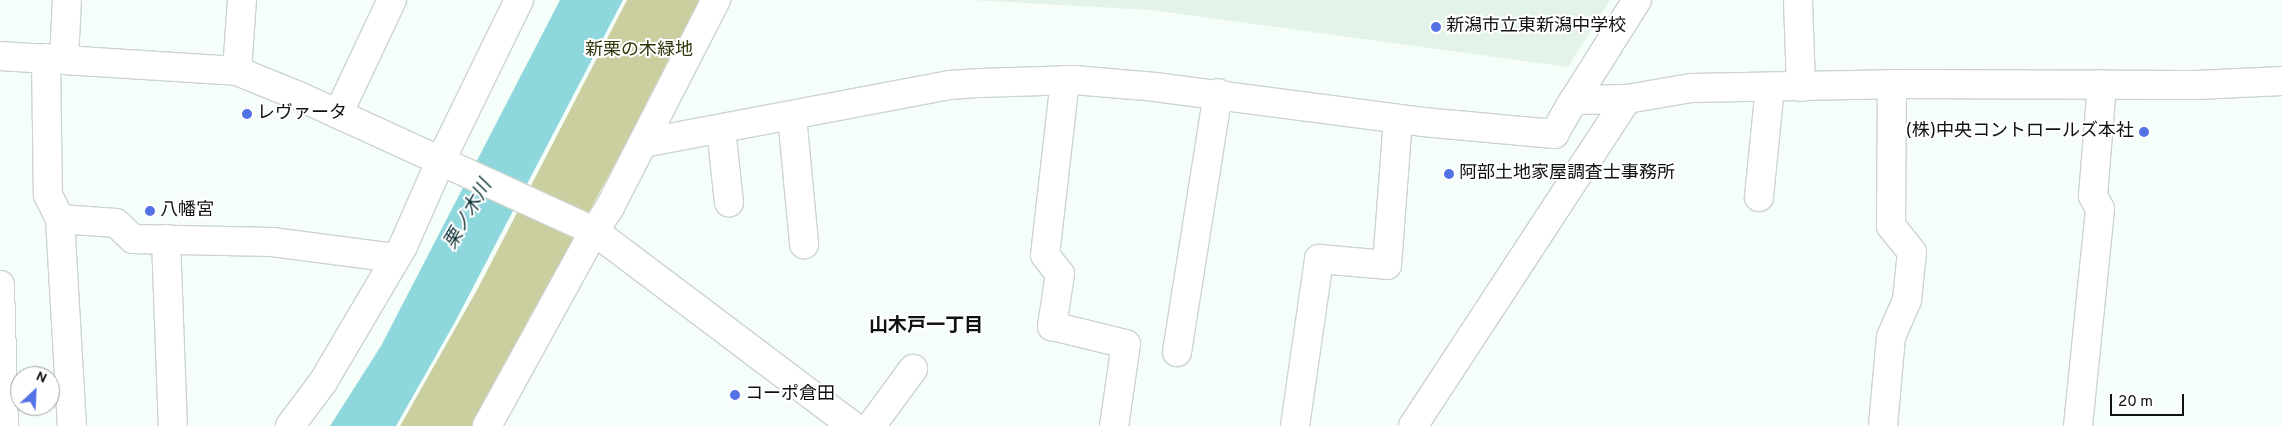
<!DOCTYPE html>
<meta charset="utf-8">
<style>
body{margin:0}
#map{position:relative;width:2282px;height:426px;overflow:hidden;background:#f6fef9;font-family:Overpass,"Noto Sans JP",sans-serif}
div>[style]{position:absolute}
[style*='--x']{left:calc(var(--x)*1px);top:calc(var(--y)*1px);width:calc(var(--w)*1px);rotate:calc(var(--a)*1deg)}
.built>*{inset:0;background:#e4f3e9}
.green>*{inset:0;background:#cbcf9f}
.water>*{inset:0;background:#8ed7dd}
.roads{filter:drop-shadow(1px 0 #cdd4cf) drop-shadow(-1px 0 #cdd4cf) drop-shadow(0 1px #cdd4cf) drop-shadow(0 -1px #cdd4cf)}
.minor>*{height:28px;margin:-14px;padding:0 14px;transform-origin:14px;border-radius:14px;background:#fff}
.dots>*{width:14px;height:14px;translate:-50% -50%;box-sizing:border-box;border:2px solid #fff;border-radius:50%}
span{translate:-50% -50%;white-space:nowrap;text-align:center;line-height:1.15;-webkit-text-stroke:4px #fff;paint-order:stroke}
.poi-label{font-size:18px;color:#0f1210}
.left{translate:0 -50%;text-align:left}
.right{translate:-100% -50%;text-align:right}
.park-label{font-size:18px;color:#33350a}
.water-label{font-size:19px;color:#113538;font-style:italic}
.neighbourhood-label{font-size:19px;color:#0f1210;font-weight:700}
.north{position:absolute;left:10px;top:366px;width:50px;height:50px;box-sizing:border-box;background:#fff;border:1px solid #9fa09f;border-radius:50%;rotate:25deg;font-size:14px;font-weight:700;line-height:20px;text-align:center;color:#0f1210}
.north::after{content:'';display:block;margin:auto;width:18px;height:22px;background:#5471e6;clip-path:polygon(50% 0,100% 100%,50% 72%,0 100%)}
.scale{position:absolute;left:2110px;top:394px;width:74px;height:22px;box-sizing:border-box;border:2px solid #0f1210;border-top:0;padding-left:6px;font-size:15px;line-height:18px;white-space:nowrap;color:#0f1210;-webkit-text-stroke:4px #fff;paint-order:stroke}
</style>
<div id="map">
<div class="built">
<div style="clip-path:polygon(971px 0,1610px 0,1568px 67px,1151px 10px)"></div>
</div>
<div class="green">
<div style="clip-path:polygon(627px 0,703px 0,474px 426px,400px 426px,477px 290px)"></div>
</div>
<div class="water">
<div style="clip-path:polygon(560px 0,623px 0,455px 322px,396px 426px,330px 426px,381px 346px)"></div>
</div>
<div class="roads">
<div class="minor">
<div style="--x:1798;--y:0;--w:87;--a:88"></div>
<div style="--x:0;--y:56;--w:237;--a:3.6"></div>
<div style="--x:237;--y:71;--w:69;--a:22.1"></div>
<div style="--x:301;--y:97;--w:322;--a:24.6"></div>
<div style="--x:594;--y:231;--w:324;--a:37"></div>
<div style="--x:46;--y:58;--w:137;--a:89.2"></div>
<div style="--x:48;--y:195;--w:27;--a:63"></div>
<div style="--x:60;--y:219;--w:207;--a:86.7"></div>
<div style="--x:64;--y:59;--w:59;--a:-87.1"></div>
<div style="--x:237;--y:71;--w:71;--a:-86"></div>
<div style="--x:1065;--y:80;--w:176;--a:96.5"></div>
<div style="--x:1045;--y:255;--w:24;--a:52"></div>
<div style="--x:1060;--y:274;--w:53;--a:98.7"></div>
<div style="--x:1052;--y:326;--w:76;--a:13.7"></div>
<div style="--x:1126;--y:344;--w:83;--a:98.3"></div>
<div style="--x:1574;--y:100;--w:118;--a:-57.8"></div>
<div style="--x:338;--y:114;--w:126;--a:-64.7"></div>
<div style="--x:792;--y:116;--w:129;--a:84.6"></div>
<div style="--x:721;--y:129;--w:74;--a:83.8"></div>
<div style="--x:643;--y:143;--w:312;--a:-10.7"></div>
<div style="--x:950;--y:85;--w:30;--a:-4"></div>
<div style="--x:980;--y:83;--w:94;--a:-1.8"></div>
<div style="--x:1074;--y:80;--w:81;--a:4.9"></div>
<div style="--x:1155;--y:87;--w:270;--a:7.4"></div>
<div style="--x:1423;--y:122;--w:132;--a:5.2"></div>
<div style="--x:1554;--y:134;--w:39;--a:-60"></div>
<div style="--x:1574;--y:100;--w:53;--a:-1.1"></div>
<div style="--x:1627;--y:99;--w:65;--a:-9.8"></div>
<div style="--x:1691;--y:88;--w:201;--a:-1.1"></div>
<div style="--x:1892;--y:84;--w:305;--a:0.2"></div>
<div style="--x:2197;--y:85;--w:85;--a:-2.7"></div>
<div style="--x:1759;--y:197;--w:111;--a:-84.3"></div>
<div style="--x:60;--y:219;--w:56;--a:4.1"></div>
<div style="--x:116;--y:223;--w:23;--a:43"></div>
<div style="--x:133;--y:239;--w:139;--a:1.2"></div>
<div style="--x:272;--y:242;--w:125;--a:7.4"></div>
<div style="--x:166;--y:239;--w:187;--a:87.9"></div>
<div style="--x:0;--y:285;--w:141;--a:88.4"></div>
<div style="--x:1177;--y:352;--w:262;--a:-81"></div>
<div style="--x:290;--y:426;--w:55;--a:-53.1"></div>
<div style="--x:323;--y:382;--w:158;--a:-59.5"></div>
<div style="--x:403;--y:246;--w:92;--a:-66.2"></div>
<div style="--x:440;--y:162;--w:180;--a:-64"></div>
<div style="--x:487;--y:426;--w:222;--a:-61.2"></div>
<div style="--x:594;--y:231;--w:29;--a:-56"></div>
<div style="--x:610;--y:207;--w:233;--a:-62.9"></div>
<div style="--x:871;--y:426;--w:71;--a:-53.6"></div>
<div style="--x:1295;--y:426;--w:169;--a:-81.8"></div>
<div style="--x:1319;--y:259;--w:68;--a:5"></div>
<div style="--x:1387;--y:265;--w:146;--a:-85.7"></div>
<div style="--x:1413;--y:426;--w:391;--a:-56.8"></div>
<div style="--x:1883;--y:426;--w:89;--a:-84.9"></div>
<div style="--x:1891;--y:337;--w:40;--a:-66.6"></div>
<div style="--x:1907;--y:300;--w:48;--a:-84.1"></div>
<div style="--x:1912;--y:252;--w:33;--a:-129"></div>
<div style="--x:1891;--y:226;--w:142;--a:-89.6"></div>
<div style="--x:2078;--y:426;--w:218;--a:-84.2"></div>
<div style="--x:2100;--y:209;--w:15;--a:-118"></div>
<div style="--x:2093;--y:196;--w:112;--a:-85.4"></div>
</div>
</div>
<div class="dots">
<div style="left:1436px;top:27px;background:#5471e6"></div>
<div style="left:247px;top:114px;background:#5471e6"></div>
<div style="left:2144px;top:132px;background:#5471e6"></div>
<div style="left:1449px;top:174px;background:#5471e6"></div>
<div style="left:150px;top:211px;background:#5471e6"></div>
<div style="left:735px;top:395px;background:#5471e6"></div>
</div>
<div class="poi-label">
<span class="left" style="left:1446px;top:27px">新潟市立東新潟中学校</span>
<span class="left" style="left:257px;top:114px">レヴァータ</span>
<span class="right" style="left:2134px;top:132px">(株)中央コントロールズ本社</span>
<span class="left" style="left:1459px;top:174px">阿部土地家屋調査士事務所</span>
<span class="left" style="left:160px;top:211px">八幡宮</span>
<span class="left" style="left:745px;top:395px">コーポ倉田</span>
</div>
<div class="park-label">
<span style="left:639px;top:51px">新栗の木緑地</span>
</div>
<div class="water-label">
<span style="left:469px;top:215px;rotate:-60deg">栗ノ木川</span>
</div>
<div class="neighbourhood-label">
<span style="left:926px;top:327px">山木戸一丁目</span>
</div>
<div class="north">N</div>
<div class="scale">20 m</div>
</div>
